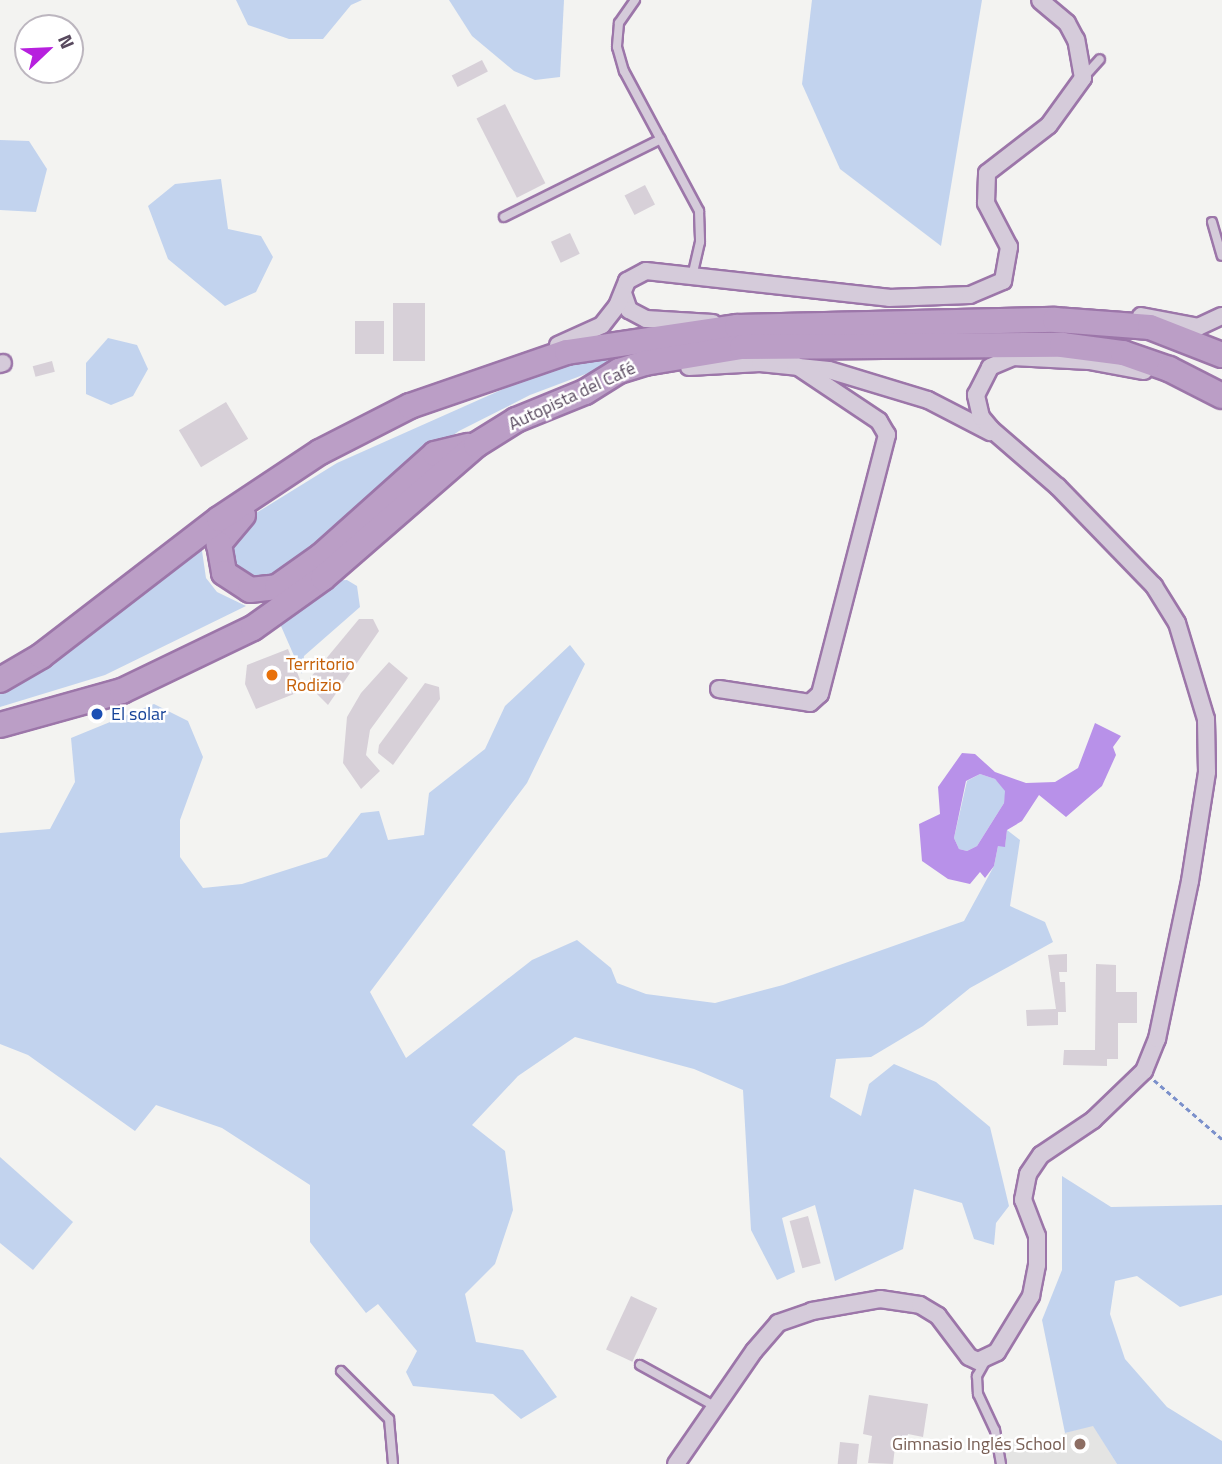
<!DOCTYPE html>
<meta charset="utf-8">
<style>
body{margin:0}
#map{position:relative;width:1222px;height:1464px;overflow:hidden;background:#f3f3f1;font-family:"Titillium Web",sans-serif}
div>[style]{position:absolute}
[style*='--x']{left:calc(var(--x)*1px);top:calc(var(--y)*1px);width:calc(var(--w)*1px);rotate:calc(var(--a)*1deg)}
.education>*{inset:0;background:#e4e4e3}
.green>*{inset:0;background:#c2d3ee}
.water>*{inset:0;background:#b891e9}
.building>*{inset:0;background:#d7d0d8;transform-origin:0 0}
.path>*{height:2.5px;margin-top:-1.25px;transform-origin:0;background:repeating-linear-gradient(90deg,#7b90cb 0 5px,transparent 0 8.5px)}
.roads{filter:drop-shadow(2px 0 #9c76a9) drop-shadow(-2px 0 #9c76a9) drop-shadow(0 2px #9c76a9) drop-shadow(0 -2px #9c76a9)}
.service>*{height:8px;margin:-4px;padding:0 4px;transform-origin:4px;border-radius:4px;background:#d5cbda}
.minor>*{height:16px;margin:-8px;padding:0 8px;transform-origin:8px;border-radius:8px;background:#d5cbda}
.trunk>*{height:24px;margin:-12px;padding:0 12px;transform-origin:12px;border-radius:12px;background:#bb9ec6}
.dots>*{width:19px;height:19px;translate:-50% -50%;box-sizing:border-box;border:4px solid #fff;border-radius:50%}
span{translate:-50% -50%;white-space:nowrap;text-align:center;line-height:1.15;-webkit-text-stroke:5px #fff;paint-order:stroke}
.street-label{font-size:18px;color:#58495e}
.food-label{font-size:18px;color:#c56008}
.left{translate:0 -50%;text-align:left}
.transit-label{font-size:18px;color:#164399}
.education-label{font-size:18px;color:#785e54}
.right{translate:-100% -50%;text-align:right}
.north{position:absolute;left:14px;top:14px;width:70px;height:70px;box-sizing:border-box;background:#fff;border:2px solid #bcb6bf;border-radius:50%;rotate:67deg;font-size:19px;font-weight:700;line-height:28px;text-align:center;color:#58495e}
.north::after{content:'';display:block;margin:auto;width:24px;height:32px;background:#b720de;clip-path:polygon(50% 0,100% 100%,50% 72%,0 100%)}
</style>
<div id="map">
<div class="education">
<div style="clip-path:polygon(1093px 1425px,1117px 1464px,1003px 1464px,995px 1435px,1047px 1453px,1065px 1433px)"></div>
</div>
<div class="green">
<div style="clip-path:polygon(236px 0,362px 0,351px 5px,323px 39px,289px 39px,248px 25px)"></div>
<div style="clip-path:polygon(449px 0,564px 0,560px 77px,535px 80px,514px 71px,472px 36px)"></div>
<div style="clip-path:polygon(812px 0,982px 0,941px 246px,840px 169px,802px 84px)"></div>
<div style="clip-path:polygon(0 140px,29px 141px,47px 169px,36px 212px,0 210px)"></div>
<div style="clip-path:polygon(221px 179px,228px 229px,261px 236px,273px 257px,256px 292px,225px 306px,168px 259px,148px 206px,175px 184px)"></div>
<div style="clip-path:polygon(108px 338px,137px 345px,148px 369px,133px 396px,111px 405px,86px 394px,86px 363px)"></div>
<div style="clip-path:polygon(636px 355px,530px 395px,459px 431px,395px 476px,273px 580px,259px 583px,227px 565px,231px 531px,240px 523px,337px 463px,571px 359px)"></div>
<div style="clip-path:polygon(201px 544px,206px 578px,217px 592px,246px 606px,105px 675px,0 707px,0 689px)"></div>
<div style="clip-path:polygon(347px 580px,357px 586px,360px 607px,304px 656px,302px 674px,277px 617px,326px 581px)"></div>
<div style="clip-path:polygon(570px 645px,585px 664px,527px 783px,370px 992px,406px 1058px,532px 960px,577px 940px,611px 968px,617px 983px,646px 994px,715px 1003px,783px 985px,964px 921px,994px 866px,998px 846px,1005px 846px,1007px 830px,1020px 840px,1010px 906px,1045px 922px,1053px 942px,970px 988px,923px 1026px,871px 1057px,836px 1059px,830px 1097px,861px 1116px,869px 1084px,894px 1064px,936px 1082px,990px 1127px,1009px 1206px,996px 1223px,994px 1245px,974px 1239px,962px 1203px,914px 1189px,903px 1249px,835px 1281px,815px 1205px,782px 1218px,795px 1272px,777px 1280px,751px 1230px,743px 1090px,694px 1069px,575px 1037px,518px 1076px,472px 1125px,505px 1151px,513px 1210px,495px 1264px,465px 1294px,476px 1342px,523px 1350px,557px 1397px,521px 1419px,493px 1394px,413px 1386px,406px 1372px,417px 1351px,378px 1304px,366px 1313px,310px 1242px,310px 1185px,222px 1128px,156px 1105px,135px 1131px,28px 1055px,0 1044px,0 833px,50px 829px,75px 782px,71px 738px,154px 704px,188px 721px,203px 757px,180px 820px,180px 857px,203px 888px,242px 884px,327px 857px,361px 813px,379px 811px,388px 840px,424px 835px,429px 793px,485px 749px,505px 706px)"></div>
<div style="clip-path:polygon(980px 774px,995px 779px,1006px 791px,1004px 803px,977px 846px,967px 851px,959px 849px,954px 838px,967px 781px)"></div>
<div style="clip-path:polygon(0 1157px,73px 1222px,33px 1270px,0 1243px)"></div>
<div style="clip-path:polygon(1062px 1176px,1111px 1207px,1222px 1205px,1222px 1295px,1180px 1307px,1137px 1276px,1115px 1281px,1110px 1314px,1125px 1359px,1167px 1407px,1222px 1441px,1222px 1464px,1117px 1464px,1093px 1426px,1065px 1433px,1042px 1320px,1062px 1270px)"></div>
</div>
<div class="water">
<div style="clip-path:polygon(evenodd,1095px 723px,1121px 736px,1113px 747px,1116px 755px,1102px 786px,1066px 817px,1039px 795px,1022px 821px,1007px 830px,1005px 847px,998px 846px,994px 866px,985px 878px,980px 872px,970px 884px,948px 879px,922px 861px,919px 824px,940px 814px,938px 787px,962px 753px,975px 754px,995px 772px,1026px 783px,1055px 782px,1078px 768px,1095px 723px,980px 774px,995px 779px,1005px 791px,1004px 803px,977px 846px,967px 851px,959px 849px,954px 838px,966px 781px,980px 774px)"></div>
</div>
<div class="building">
<div style="left:482px;top:60px;width:13px;height:34px;rotate:63deg"></div>
<div style="left:505px;top:104px;width:89px;height:32px;rotate:63deg"></div>
<div style="left:645px;top:185px;width:22px;height:23px;rotate:63deg"></div>
<div style="left:570px;top:233px;width:23px;height:21px;rotate:65deg"></div>
<div style="left:393px;top:303px;width:32px;height:58px"></div>
<div style="left:355px;top:321px;width:29px;height:33px"></div>
<div style="left:52px;top:361px;width:11px;height:20px;rotate:75deg"></div>
<div style="left:226px;top:402px;width:43px;height:55px;rotate:59deg"></div>
<div style="clip-path:polygon(359px 619px,373px 619px,379px 631px,328px 705px,312px 689px,310px 678px)"></div>
<div style="clip-path:polygon(288px 649px,304px 690px,256px 709px,245px 684px,247px 665px)"></div>
<div style="clip-path:polygon(389px 662px,408px 678px,370px 730px,366px 755px,380px 771px,361px 789px,343px 763px,347px 717px,361px 693px)"></div>
<div style="clip-path:polygon(425px 683px,439px 687px,440px 699px,393px 765px,378px 753px,379px 745px)"></div>
<div style="clip-path:polygon(1067px 954px,1067px 972px,1059px 972px,1060px 982px,1065px 982px,1066px 1012px,1058px 1012px,1058px 1025px,1027px 1026px,1026px 1010px,1056px 1009px,1048px 955px)"></div>
<div style="clip-path:polygon(1096px 964px,1116px 965px,1116px 992px,1137px 992px,1137px 1023px,1118px 1023px,1118px 1059px,1107px 1059px,1107px 1066px,1063px 1065px,1064px 1050px,1095px 1050px)"></div>
<div style="left:808px;top:1216px;width:49px;height:19px;rotate:75deg"></div>
<div style="left:631px;top:1296px;width:29px;height:59px;rotate:25deg"></div>
<div style="clip-path:polygon(869px 1395px,928px 1404px,923px 1437px,908px 1434px,905px 1448px,895px 1447px,893px 1464px,868px 1463px,872px 1436px,863px 1434px)"></div>
<div style="left:840px;top:1442px;width:19px;height:22px;rotate:6deg"></div>
</div>
<div class="path">
<div style="--x:1154;--y:1080;--w:90;--a:40.9"></div>
</div>
<div class="roads">
<div class="service">
<div style="--x:635;--y:0;--w:28;--a:125"></div>
<div style="--x:619;--y:23;--w:24;--a:95"></div>
<div style="--x:617;--y:47;--w:25;--a:74"></div>
<div style="--x:624;--y:71;--w:159;--a:61.8"></div>
<div style="--x:699;--y:211;--w:31;--a:88"></div>
<div style="--x:700;--y:242;--w:36;--a:103"></div>
<div style="--x:1083;--y:78;--w:25;--a:-48"></div>
<div style="--x:504;--y:217;--w:175;--a:-26.4"></div>
<div style="--x:1212;--y:222;--w:35;--a:74"></div>
<div style="--x:987;--y:1358;--w:21;--a:119"></div>
<div style="--x:977;--y:1376;--w:18;--a:87"></div>
<div style="--x:978;--y:1394;--w:40;--a:65"></div>
<div style="--x:995;--y:1430;--w:35;--a:80"></div>
<div style="--x:640;--y:1365;--w:87;--a:28.9"></div>
<div style="--x:341;--y:1371;--w:68;--a:45"></div>
<div style="--x:389;--y:1419;--w:45;--a:84.9"></div>
</div>
<div class="minor">
<div style="--x:623;--y:293;--w:18;--a:71"></div>
<div style="--x:629;--y:310;--w:19;--a:28"></div>
<div style="--x:646;--y:319;--w:67;--a:3.4"></div>
<div style="--x:1141;--y:316;--w:58;--a:10.9"></div>
<div style="--x:1198;--y:327;--w:26;--a:-25"></div>
<div style="--x:558;--y:345;--w:48;--a:-24.4"></div>
<div style="--x:602;--y:325;--w:24;--a:-52"></div>
<div style="--x:617;--y:306;--w:27;--a:-68"></div>
<div style="--x:627;--y:281;--w:21;--a:-28"></div>
<div style="--x:646;--y:271;--w:244;--a:6.3"></div>
<div style="--x:889;--y:298;--w:81;--a:-2.1"></div>
<div style="--x:970;--y:295;--w:36;--a:-23"></div>
<div style="--x:1003;--y:281;--w:35;--a:-80"></div>
<div style="--x:1009;--y:247;--w:50;--a:-117.6"></div>
<div style="--x:986;--y:203;--w:30;--a:-88"></div>
<div style="--x:987;--y:173;--w:78;--a:-37.7"></div>
<div style="--x:1049;--y:125;--w:58;--a:-54.1"></div>
<div style="--x:1083;--y:78;--w:39;--a:-100"></div>
<div style="--x:1076;--y:40;--w:19;--a:-118"></div>
<div style="--x:1067;--y:23;--w:35;--a:-140"></div>
<div style="--x:0;--y:364;--w:3;--a:-18"></div>
<div style="--x:689;--y:367;--w:71;--a:-3.2"></div>
<div style="--x:760;--y:363;--w:69;--a:5.8"></div>
<div style="--x:829;--y:370;--w:103;--a:16.9"></div>
<div style="--x:928;--y:400;--w:70;--a:27.3"></div>
<div style="--x:719;--y:689;--w:92;--a:8.7"></div>
<div style="--x:810;--y:703;--w:13;--a:-42"></div>
<div style="--x:820;--y:694;--w:268;--a:-75.5"></div>
<div style="--x:887;--y:435;--w:16;--a:-120"></div>
<div style="--x:879;--y:421;--w:101;--a:-146.3"></div>
<div style="--x:676;--y:1464;--w:137;--a:-55.4"></div>
<div style="--x:754;--y:1351;--w:37;--a:-49"></div>
<div style="--x:778;--y:1323;--w:36;--a:-19"></div>
<div style="--x:812;--y:1311;--w:69;--a:-10"></div>
<div style="--x:880;--y:1299;--w:40;--a:8.5"></div>
<div style="--x:920;--y:1305;--w:21;--a:31"></div>
<div style="--x:938;--y:1316;--w:51;--a:52.9"></div>
<div style="--x:969;--y:1357;--w:10;--a:24"></div>
<div style="--x:978;--y:1361;--w:21;--a:-25"></div>
<div style="--x:997;--y:1352;--w:66;--a:-58.7"></div>
<div style="--x:1031;--y:1296;--w:32;--a:-79"></div>
<div style="--x:1037;--y:1265;--w:29;--a:-90"></div>
<div style="--x:1037;--y:1236;--w:39;--a:-111"></div>
<div style="--x:1023;--y:1200;--w:26;--a:-79"></div>
<div style="--x:1028;--y:1174;--w:23;--a:-56"></div>
<div style="--x:1041;--y:1155;--w:63;--a:-33.9"></div>
<div style="--x:1093;--y:1120;--w:71;--a:-43.9"></div>
<div style="--x:1144;--y:1071;--w:35;--a:-68"></div>
<div style="--x:1157;--y:1039;--w:161;--a:-78.2"></div>
<div style="--x:1190;--y:881;--w:110;--a:-81.1"></div>
<div style="--x:1207;--y:772;--w:53;--a:-91.1"></div>
<div style="--x:1206;--y:719;--w:100;--a:-106.8"></div>
<div style="--x:1177;--y:623;--w:44;--a:-121.9"></div>
<div style="--x:1154;--y:586;--w:138;--a:-134.1"></div>
<div style="--x:1058;--y:487;--w:89;--a:-139.1"></div>
<div style="--x:991;--y:429;--w:16;--a:-130"></div>
<div style="--x:981;--y:417;--w:23;--a:-103"></div>
<div style="--x:976;--y:395;--w:31;--a:-63"></div>
<div style="--x:990;--y:367;--w:25;--a:-23"></div>
<div style="--x:1013;--y:357;--w:76;--a:3"></div>
<div style="--x:1089;--y:361;--w:56;--a:10.3"></div>
</div>
<div class="trunk">
<div style="--x:243;--y:515;--w:38;--a:130"></div>
<div style="--x:219;--y:544;--w:29;--a:80"></div>
<div style="--x:224;--y:573;--w:31;--a:33"></div>
<div style="--x:250;--y:590;--w:27;--a:-6"></div>
<div style="--x:277;--y:587;--w:54;--a:-35.2"></div>
<div style="--x:321;--y:556;--w:153;--a:-41.8"></div>
<div style="--x:435;--y:454;--w:34;--a:-14"></div>
<div style="--x:0;--y:680;--w:48;--a:-30.3"></div>
<div style="--x:41;--y:656;--w:225;--a:-37.6"></div>
<div style="--x:219;--y:519;--w:121;--a:-33.6"></div>
<div style="--x:320;--y:452;--w:101;--a:-27.1"></div>
<div style="--x:410;--y:406;--w:166;--a:-19"></div>
<div style="--x:567;--y:352;--w:172;--a:-8.4"></div>
<div style="--x:737;--y:327;--w:318;--a:-1.3"></div>
<div style="--x:1055;--y:320;--w:95;--a:4.2"></div>
<div style="--x:1150;--y:327;--w:77;--a:21.3"></div>
<div style="--x:0;--y:725;--w:127;--a:-15.6"></div>
<div style="--x:122;--y:691;--w:145;--a:-25.7"></div>
<div style="--x:253;--y:628;--w:86;--a:-35.5"></div>
<div style="--x:323;--y:578;--w:203;--a:-41"></div>
<div style="--x:476;--y:445;--w:47;--a:-32"></div>
<div style="--x:516;--y:420;--w:74;--a:-22.1"></div>
<div style="--x:585;--y:392;--w:40;--a:-32"></div>
<div style="--x:619;--y:371;--w:27;--a:-17"></div>
<div style="--x:645;--y:363;--w:98;--a:-9.4"></div>
<div style="--x:742;--y:347;--w:320;--a:-0.4"></div>
<div style="--x:1062;--y:345;--w:62;--a:7.5"></div>
<div style="--x:1123;--y:353;--w:49;--a:19.2"></div>
<div style="--x:1169;--y:369;--w:59;--a:27"></div>
</div>
</div>
<div class="dots">
<div style="left:272px;top:675px;background:#e8710a"></div>
<div style="left:97px;top:714px;background:#1a4fb4"></div>
<div style="left:1080px;top:1444px;background:#8d6e63"></div>
</div>
<div class="street-label">
<span style="left:572px;top:396px;rotate:-25deg">Autopista del Café</span>
</div>
<div class="food-label">
<span class="left" style="left:286px;top:675px">Territorio<br>Rodizio</span>
</div>
<div class="transit-label">
<span class="left" style="left:111px;top:714px">El solar</span>
</div>
<div class="education-label">
<span class="right" style="left:1066px;top:1444px">Gimnasio Inglés School</span>
</div>
<div class="north">N</div>
</div>
